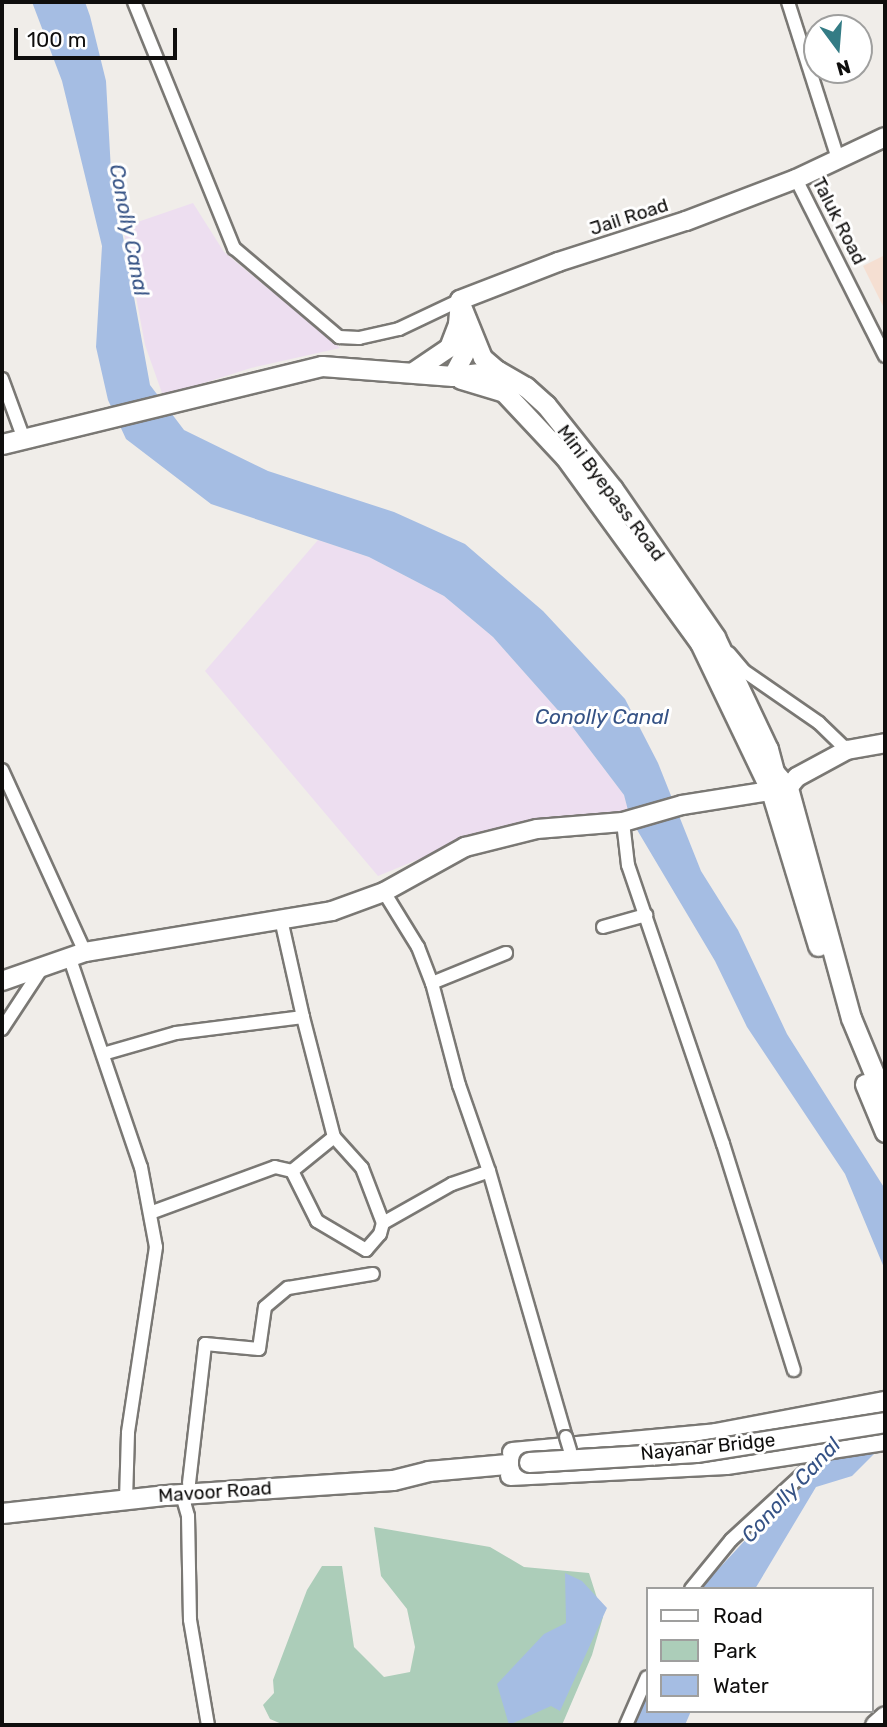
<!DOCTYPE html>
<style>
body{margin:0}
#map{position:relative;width:887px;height:1727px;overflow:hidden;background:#f0ede9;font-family:Rubik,sans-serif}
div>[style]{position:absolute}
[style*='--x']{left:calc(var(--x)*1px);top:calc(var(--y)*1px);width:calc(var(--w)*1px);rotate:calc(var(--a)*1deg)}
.industrial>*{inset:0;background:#eddef0}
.education>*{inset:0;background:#f5dfd2}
.green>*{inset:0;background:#accdb9}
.water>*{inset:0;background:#a5bde3}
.roads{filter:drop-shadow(2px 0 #7a7874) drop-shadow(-2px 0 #7a7874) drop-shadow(0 2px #7a7874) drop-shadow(0 -2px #7a7874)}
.street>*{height:12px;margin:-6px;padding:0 6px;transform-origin:6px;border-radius:6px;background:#fff}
.secondary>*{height:18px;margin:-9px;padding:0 9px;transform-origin:9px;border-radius:9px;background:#fff}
.primary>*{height:19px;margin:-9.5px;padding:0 9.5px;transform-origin:9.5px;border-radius:9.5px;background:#fff}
.bridges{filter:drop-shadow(2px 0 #7a7874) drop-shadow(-2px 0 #7a7874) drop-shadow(0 2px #7a7874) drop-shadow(0 -2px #7a7874)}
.street-bridge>*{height:12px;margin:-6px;padding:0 6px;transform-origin:6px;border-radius:6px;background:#fff}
.primary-bridge>*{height:19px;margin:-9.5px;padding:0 9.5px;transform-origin:9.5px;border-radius:9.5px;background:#fff}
span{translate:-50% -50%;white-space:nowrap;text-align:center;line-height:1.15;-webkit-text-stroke:6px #fff;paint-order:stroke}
.street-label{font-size:19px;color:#0f0e0d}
.water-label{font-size:21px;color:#355285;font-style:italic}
.frame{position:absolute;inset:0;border:4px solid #0f0e0d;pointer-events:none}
.legend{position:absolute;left:646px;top:1587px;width:228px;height:126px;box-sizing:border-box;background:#fff;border:2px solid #9f9f9e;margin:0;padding:9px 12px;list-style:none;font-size:21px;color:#0f0e0d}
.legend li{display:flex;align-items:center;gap:14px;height:35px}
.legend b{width:35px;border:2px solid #9f9f9e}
.north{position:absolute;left:803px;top:14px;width:70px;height:70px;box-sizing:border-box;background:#fff;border:2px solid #9f9f9e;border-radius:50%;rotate:164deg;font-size:19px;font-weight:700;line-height:28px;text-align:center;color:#0f0e0d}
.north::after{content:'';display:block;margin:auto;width:24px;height:32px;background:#347c85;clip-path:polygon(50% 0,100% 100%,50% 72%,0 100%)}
.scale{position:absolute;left:14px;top:28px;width:163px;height:32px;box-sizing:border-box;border:4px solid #0f0e0d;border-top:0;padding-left:9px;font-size:21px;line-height:24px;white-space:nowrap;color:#0f0e0d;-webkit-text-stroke:5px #fff;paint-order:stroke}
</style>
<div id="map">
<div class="industrial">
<div style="clip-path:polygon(193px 203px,224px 252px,340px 348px,251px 368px,163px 396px,145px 345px,123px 227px)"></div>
<div style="clip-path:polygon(318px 540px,369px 557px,444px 596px,493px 637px,571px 725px,624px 795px,630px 818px,465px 840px,378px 876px,205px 671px)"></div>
</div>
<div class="education">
<div style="clip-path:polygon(885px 255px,885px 310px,863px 266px)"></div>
</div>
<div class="green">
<div style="clip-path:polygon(374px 1527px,490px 1547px,524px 1567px,589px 1573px,603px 1617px,592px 1655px,562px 1725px,284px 1725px,270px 1719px,263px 1705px,274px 1693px,273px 1680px,307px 1590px,322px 1566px,342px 1566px,354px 1647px,384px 1677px,410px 1672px,415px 1647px,407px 1609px,381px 1576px)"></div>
</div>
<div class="water">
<div style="clip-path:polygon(32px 2px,85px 2px,90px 16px,106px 81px,111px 171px,150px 385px,184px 430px,268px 471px,394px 512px,465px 544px,543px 611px,625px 699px,658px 763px,701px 871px,738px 930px,787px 1034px,885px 1189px,885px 1270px,845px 1174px,747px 1027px,715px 961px,630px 818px,624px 795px,571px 725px,493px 637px,444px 596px,369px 557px,211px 504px,126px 439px,108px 400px,96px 347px,102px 246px,62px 81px)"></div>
<div style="clip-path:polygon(885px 1403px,885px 1443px,852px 1476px,816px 1487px,755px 1589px,700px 1589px,773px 1510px)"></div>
<div style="clip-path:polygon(565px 1573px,582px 1581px,607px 1608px,560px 1711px,551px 1706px,509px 1725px,497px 1684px,544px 1634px,566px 1623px)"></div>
<div style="clip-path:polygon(647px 1694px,647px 1711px,691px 1711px,685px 1725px,635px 1725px)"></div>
</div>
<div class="roads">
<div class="street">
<div style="--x:134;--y:2;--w:266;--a:67.9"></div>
<div style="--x:234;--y:248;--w:138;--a:40.3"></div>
<div style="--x:339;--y:337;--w:20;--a:3"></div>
<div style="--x:359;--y:338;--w:41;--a:-12.7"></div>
<div style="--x:399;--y:329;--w:68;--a:-25.4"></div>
<div style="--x:788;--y:2;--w:165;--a:72.3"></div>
<div style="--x:796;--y:179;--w:198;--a:63.3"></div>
<div style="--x:2;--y:379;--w:64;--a:69.9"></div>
<div style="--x:729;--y:653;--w:23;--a:50"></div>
<div style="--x:744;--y:671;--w:91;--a:34.7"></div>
<div style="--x:819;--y:723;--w:39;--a:44"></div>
<div style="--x:2;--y:770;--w:200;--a:65.5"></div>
<div style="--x:623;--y:822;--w:43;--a:83.4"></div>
<div style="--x:628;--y:865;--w:295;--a:71.2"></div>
<div style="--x:723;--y:1144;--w:237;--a:72.6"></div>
<div style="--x:384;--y:892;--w:65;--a:58.3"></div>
<div style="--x:418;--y:947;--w:39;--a:69"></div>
<div style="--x:432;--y:983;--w:80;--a:-22.1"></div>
<div style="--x:603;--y:927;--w:45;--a:-15.6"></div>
<div style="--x:70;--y:959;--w:220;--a:71.2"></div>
<div style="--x:141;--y:1167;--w:81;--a:79.4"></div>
<div style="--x:156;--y:1247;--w:188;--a:98.6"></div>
<div style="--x:128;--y:1433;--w:66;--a:91.7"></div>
<div style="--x:432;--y:983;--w:106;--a:75.2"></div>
<div style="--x:459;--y:1085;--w:91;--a:70.8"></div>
<div style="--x:489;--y:1171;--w:277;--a:73.9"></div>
<div style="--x:2;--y:1029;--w:73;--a:-56.7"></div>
<div style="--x:103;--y:1054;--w:76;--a:-16"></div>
<div style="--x:176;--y:1033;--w:128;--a:-7.2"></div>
<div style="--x:303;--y:1017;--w:100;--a:-102.7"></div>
<div style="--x:292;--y:1171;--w:56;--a:63.4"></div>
<div style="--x:317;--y:1221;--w:57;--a:30.6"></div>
<div style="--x:366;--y:1250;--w:21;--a:-49"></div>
<div style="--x:380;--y:1234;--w:11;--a:-75"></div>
<div style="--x:383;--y:1223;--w:59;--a:-110.9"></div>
<div style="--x:362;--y:1168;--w:42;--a:-132.1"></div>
<div style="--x:334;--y:1137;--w:124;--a:-104.5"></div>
<div style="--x:292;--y:1171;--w:54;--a:-39"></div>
<div style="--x:150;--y:1213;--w:133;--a:-20.2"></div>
<div style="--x:275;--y:1167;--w:17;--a:13"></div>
<div style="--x:383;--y:1223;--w:79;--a:-29.5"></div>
<div style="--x:452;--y:1184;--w:39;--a:-19"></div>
<div style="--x:189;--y:1483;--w:140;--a:-83.4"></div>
<div style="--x:205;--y:1344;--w:54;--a:5.3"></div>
<div style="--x:259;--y:1349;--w:42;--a:-81.9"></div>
<div style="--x:265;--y:1307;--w:30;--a:-40"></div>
<div style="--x:288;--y:1288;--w:86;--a:-9.4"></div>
<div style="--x:182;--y:1495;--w:22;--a:74"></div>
<div style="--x:188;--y:1516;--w:104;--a:88.9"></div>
<div style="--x:190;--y:1620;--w:107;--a:80.3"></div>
<div style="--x:691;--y:1589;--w:63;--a:-50.8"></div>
<div style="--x:731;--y:1540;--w:102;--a:-42.6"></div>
<div style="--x:626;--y:1725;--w:52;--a:-66.4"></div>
</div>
<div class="secondary">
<div style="--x:460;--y:300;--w:105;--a:-21.2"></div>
<div style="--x:558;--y:262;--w:134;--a:-17.8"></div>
<div style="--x:686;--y:221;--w:118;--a:-20.9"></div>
<div style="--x:796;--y:179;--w:98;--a:-25.3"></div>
<div style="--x:463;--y:309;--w:53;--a:67.8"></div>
<div style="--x:483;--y:358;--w:20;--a:41"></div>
<div style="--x:415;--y:371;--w:41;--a:-34.1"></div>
<div style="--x:449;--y:348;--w:26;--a:-69"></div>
<div style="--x:458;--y:324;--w:24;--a:-85"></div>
<div style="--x:453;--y:376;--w:24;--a:-62"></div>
<div style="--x:464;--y:355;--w:31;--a:-92"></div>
<div style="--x:2;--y:981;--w:88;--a:-19.3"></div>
<div style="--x:85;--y:952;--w:250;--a:-9.4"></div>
<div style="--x:332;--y:911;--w:55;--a:-20.1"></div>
<div style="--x:384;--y:892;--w:93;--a:-29.1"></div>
<div style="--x:465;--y:847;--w:74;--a:-14"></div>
<div style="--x:537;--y:829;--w:86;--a:-4.7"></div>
<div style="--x:623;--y:822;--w:61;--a:-16.1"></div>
<div style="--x:682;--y:805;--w:107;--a:-9.1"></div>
<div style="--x:788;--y:788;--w:14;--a:-51"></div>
<div style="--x:797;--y:777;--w:57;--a:-28.4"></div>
<div style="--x:847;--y:750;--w:39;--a:-10"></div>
</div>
<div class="primary">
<div style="--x:461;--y:379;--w:45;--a:16.8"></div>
<div style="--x:504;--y:392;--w:89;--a:46.8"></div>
<div style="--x:565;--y:457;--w:230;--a:54"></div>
<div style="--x:700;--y:643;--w:164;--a:64.4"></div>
<div style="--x:771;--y:791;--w:162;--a:73.1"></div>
<div style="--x:2;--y:444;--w:329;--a:-13.7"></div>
<div style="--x:322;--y:366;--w:131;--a:4.4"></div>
<div style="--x:453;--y:376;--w:45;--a:-6.3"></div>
<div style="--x:498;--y:371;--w:32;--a:30"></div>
<div style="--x:526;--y:387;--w:27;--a:42"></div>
<div style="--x:546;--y:405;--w:107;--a:51.4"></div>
<div style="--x:613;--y:489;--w:180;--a:55.4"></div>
<div style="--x:715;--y:637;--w:124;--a:64.7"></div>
<div style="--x:768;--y:749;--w:24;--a:75"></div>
<div style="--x:774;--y:772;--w:21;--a:49"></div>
<div style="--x:788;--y:788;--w:238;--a:74.7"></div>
<div style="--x:851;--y:1018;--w:89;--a:67.5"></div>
<div style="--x:865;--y:1084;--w:52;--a:67.4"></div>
<div style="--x:512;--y:1452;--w:204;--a:-5.3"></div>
<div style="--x:715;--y:1433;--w:173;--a:-10.7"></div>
<div style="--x:510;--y:1475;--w:216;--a:-2.9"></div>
<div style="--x:726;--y:1464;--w:161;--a:-8.6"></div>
<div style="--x:2;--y:1513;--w:165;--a:-6.3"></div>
<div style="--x:166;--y:1495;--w:227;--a:-3.8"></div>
<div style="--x:393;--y:1480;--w:36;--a:-14"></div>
<div style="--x:428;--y:1471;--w:101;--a:-5.1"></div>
<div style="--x:875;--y:1725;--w:13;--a:-42"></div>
</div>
</div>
<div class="bridges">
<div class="street-bridge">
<div style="--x:566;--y:1437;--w:14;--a:73"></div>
</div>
<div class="primary-bridge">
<div style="--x:529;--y:1462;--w:167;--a:-3.4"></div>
<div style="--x:696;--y:1452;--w:191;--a:-9"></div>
</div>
</div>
<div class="street-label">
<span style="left:629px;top:217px;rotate:-18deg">Jail Road</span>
<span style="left:839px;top:221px;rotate:63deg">Taluk Road</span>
<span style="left:611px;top:493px;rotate:53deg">Mini Byepass Road</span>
<span style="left:708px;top:1447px;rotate:-6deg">Nayanar Bridge</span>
<span style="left:215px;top:1492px;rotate:-4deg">Mavoor Road</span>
</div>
<div class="water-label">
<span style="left:129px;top:230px;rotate:79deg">Conolly Canal</span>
<span style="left:602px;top:717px">Conolly Canal</span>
<span style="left:791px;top:1490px;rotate:-47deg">Conolly Canal</span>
</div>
<div class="frame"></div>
<ul class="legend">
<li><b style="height:9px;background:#fff"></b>Road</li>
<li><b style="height:19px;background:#accdb9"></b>Park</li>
<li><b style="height:19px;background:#a5bde3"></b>Water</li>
</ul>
<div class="north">N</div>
<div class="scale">100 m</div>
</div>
